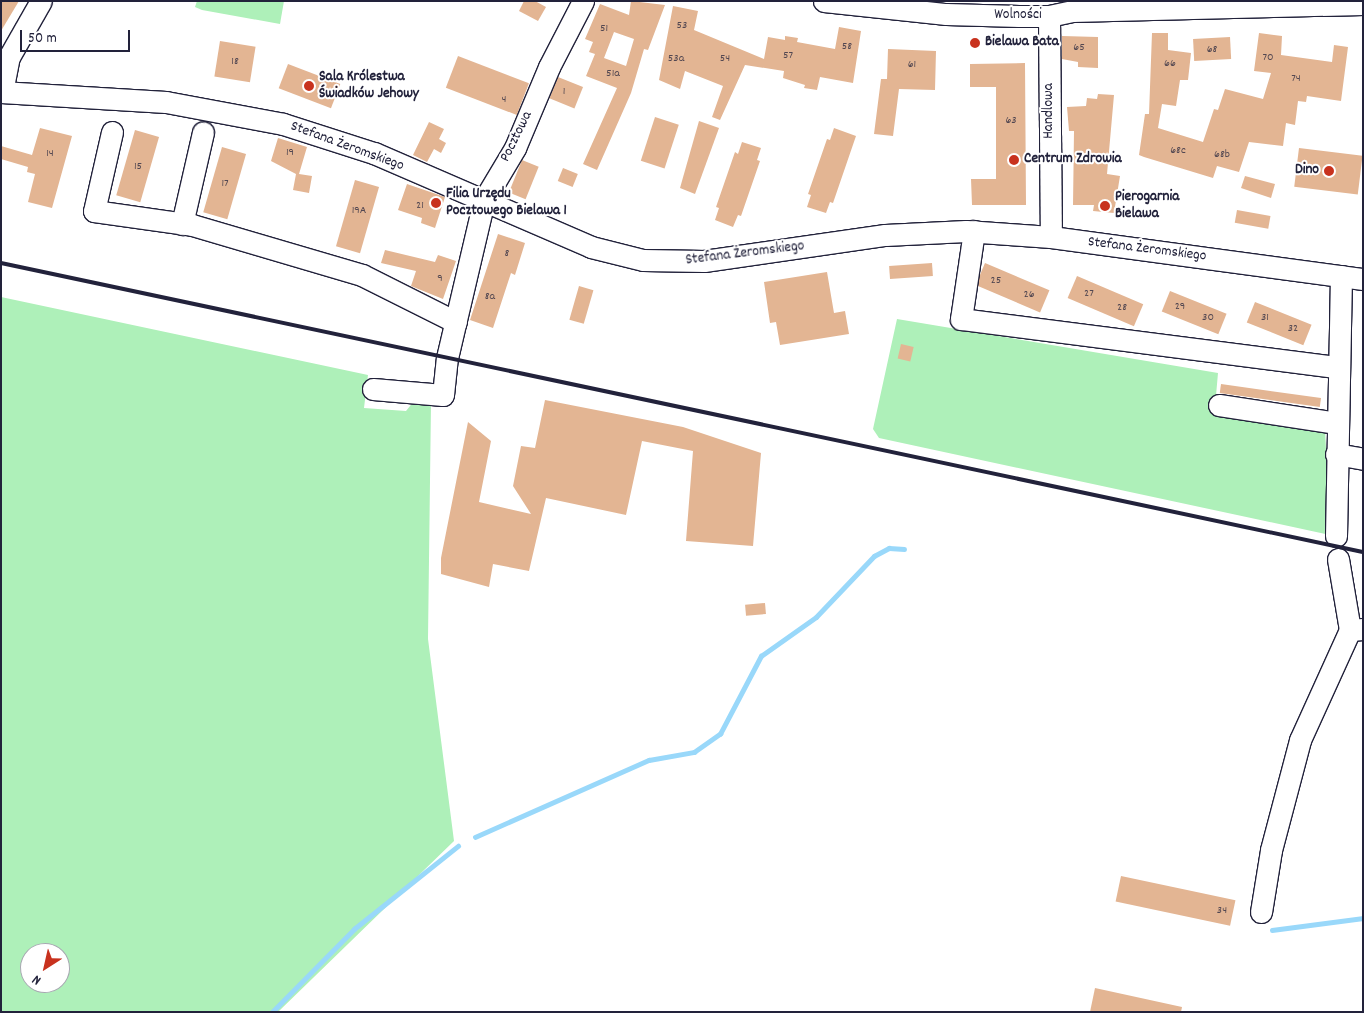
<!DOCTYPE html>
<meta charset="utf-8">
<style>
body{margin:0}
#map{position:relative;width:1364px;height:1013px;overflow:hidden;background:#fff;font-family:Dekko,sans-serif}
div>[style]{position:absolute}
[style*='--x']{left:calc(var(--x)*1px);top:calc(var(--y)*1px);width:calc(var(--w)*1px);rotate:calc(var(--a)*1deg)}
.green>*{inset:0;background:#aef0b9}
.stream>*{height:4.5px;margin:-2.25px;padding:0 2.25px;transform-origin:2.25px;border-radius:2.25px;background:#99d8fa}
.building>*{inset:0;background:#e3b593;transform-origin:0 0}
.roads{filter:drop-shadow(1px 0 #22223b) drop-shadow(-1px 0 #22223b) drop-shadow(0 1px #22223b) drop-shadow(0 -1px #22223b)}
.minor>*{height:21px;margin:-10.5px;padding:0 10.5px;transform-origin:10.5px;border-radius:10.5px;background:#fff}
.rail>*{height:4px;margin:-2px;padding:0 2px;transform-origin:2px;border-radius:2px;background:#22223b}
.dots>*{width:14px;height:14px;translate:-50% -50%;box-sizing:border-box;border:2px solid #fff;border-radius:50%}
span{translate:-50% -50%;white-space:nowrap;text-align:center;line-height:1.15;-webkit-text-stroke:4px #fff;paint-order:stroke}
.number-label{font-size:12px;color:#524751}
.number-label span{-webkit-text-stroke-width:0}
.street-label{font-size:15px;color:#22223b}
.poi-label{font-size:15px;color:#22223b;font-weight:700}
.left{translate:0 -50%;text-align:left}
.right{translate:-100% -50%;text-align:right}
.frame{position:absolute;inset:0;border:2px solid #22223b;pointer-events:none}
.north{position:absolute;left:20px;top:943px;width:50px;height:50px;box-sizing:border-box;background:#fff;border:1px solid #a7a7b1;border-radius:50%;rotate:215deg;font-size:14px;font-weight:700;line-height:20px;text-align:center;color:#22223b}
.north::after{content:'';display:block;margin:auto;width:18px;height:22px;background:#c8321e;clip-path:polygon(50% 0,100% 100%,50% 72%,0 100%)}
.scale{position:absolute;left:20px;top:30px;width:110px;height:22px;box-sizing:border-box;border:2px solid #22223b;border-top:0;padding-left:6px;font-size:15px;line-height:18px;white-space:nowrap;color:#22223b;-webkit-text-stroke:4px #fff;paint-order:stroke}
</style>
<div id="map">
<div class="green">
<div style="clip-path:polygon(197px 1px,284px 1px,280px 24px,202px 10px,195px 7px)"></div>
<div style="clip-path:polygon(evenodd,1px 297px,368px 375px,364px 408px,406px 411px,414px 401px,431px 403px,428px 639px,454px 841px,278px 1012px,1px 1012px,1px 297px,30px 953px,60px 953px,60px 983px,30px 983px,30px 953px)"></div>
<div style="clip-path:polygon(897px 319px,1218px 373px,1215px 407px,1325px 429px,1330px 535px,879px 438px,873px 429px)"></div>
</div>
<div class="stream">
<div style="--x:475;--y:837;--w:190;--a:-23.9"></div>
<div style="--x:649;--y:760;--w:46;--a:-10.1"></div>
<div style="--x:694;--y:752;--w:32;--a:-35"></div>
<div style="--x:720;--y:734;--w:88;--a:-62.3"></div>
<div style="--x:761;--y:656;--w:67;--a:-35.3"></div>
<div style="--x:816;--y:617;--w:84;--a:-46.4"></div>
<div style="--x:874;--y:556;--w:17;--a:-28"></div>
<div style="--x:889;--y:548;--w:15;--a:4"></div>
<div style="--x:1272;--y:930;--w:92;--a:-7.5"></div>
<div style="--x:272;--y:1012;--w:117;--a:-45.3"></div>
<div style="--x:354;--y:929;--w:133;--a:-38.6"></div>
</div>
<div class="building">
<div style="clip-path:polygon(1px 1px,19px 1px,1px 31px)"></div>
<div style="clip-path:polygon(524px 1px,535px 1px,546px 7px,538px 21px,519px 11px)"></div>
<div style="clip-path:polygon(evenodd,631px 1px,665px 5px,648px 50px,644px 49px,631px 93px,597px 170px,583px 164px,617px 88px,586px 76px,595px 54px,589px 52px,593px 42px,585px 39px,600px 4px,629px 15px,631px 1px,614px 32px,634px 39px,626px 66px,604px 58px,614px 32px)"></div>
<div style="clip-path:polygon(673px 6px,698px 11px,694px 30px,764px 59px,768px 37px,785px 40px,785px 36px,798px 38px,797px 42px,835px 49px,839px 27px,861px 31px,853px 83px,820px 77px,817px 90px,804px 88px,805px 85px,783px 78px,784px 71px,745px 65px,720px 120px,712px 117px,723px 86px,685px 71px,680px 89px,659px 80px)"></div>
<div style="clip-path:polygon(1152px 33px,1168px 33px,1168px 50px,1191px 53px,1188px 80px,1180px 80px,1176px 106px,1162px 104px,1158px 128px,1203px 142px,1214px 109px,1218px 110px,1225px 89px,1263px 99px,1271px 73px,1254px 71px,1259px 33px,1282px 36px,1281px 55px,1332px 62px,1334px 45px,1348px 47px,1341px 101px,1307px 96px,1306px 102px,1298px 101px,1295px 125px,1286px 123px,1283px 146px,1249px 142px,1239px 172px,1217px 166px,1213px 178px,1144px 157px,1139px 155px,1145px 114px,1149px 114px)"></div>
<div style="clip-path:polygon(1062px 36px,1098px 37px,1098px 68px,1078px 67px,1078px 62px,1062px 59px)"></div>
<div style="left:1230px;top:37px;width:22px;height:37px;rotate:87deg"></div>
<div style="left:220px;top:41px;width:36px;height:36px;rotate:9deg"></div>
<div style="clip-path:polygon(888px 49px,936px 51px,935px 90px,899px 89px,893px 136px,874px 134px,881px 79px,887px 79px)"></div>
<div style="left:458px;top:56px;width:76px;height:34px;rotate:21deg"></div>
<div style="clip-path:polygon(1025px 63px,1026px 205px,972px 205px,971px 179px,996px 179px,996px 87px,970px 87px,970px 64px)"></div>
<div style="left:288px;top:64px;width:56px;height:26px;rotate:21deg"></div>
<div style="left:558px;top:77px;width:27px;height:23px;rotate:22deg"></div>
<div style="clip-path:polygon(1098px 94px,1114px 95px,1107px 174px,1120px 176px,1114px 213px,1093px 211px,1094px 205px,1073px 205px,1074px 131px,1069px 131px,1067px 107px,1086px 106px,1087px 98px,1097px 99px)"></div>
<div style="left:655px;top:117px;width:25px;height:46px;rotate:18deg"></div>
<div style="clip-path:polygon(699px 121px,719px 128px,695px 194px,680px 188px)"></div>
<div style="clip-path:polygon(429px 122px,444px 129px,439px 139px,446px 143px,441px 153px,434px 149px,427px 162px,413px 155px)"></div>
<div style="clip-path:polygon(40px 128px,72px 136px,52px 208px,28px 202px,35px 174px,27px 172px,28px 167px,1px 159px,1px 146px,32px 155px)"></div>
<div style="clip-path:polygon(834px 128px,856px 136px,833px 203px,830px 202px,826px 213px,807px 207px,811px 195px,808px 194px,827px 139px,830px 140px)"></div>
<div style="left:135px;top:130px;width:25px;height:68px;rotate:16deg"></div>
<div style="clip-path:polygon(278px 138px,307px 147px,299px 174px,312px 176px,309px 193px,293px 190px,296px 174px,271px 161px)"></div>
<div style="clip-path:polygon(742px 142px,761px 148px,757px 160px,760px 161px,741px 216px,738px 215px,733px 227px,715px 220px,719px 208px,716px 207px,735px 152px,738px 154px)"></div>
<div style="left:222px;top:147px;width:25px;height:68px;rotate:16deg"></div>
<div style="left:1299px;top:148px;width:64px;height:39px;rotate:7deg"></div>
<div style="left:522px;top:160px;width:18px;height:35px;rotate:22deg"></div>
<div style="left:563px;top:168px;width:16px;height:14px;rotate:22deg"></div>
<div style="clip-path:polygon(1245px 176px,1275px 184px,1271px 198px,1241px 188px)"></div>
<div style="left:355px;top:180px;width:25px;height:69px;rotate:16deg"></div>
<div style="clip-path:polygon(407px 184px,445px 197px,435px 228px,421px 223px,422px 218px,398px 210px)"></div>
<div style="left:1237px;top:210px;width:34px;height:13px;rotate:10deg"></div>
<div style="clip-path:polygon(498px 234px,525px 243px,515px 275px,511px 273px,493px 328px,470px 320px)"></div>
<div style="clip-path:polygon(385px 250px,435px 262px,438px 255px,456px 261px,443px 299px,411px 286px,416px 271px,381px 263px)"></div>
<div style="left:932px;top:263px;width:13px;height:43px;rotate:86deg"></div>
<div style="left:985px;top:263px;width:70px;height:24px;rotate:23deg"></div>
<div style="clip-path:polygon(827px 272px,834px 313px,845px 311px,849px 334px,780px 345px,776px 322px,770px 323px,764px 282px)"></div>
<div style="left:1077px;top:276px;width:72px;height:24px;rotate:23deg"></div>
<div style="left:579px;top:286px;width:15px;height:35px;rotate:16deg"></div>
<div style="left:1170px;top:291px;width:61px;height:22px;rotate:22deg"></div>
<div style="left:1255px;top:302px;width:61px;height:22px;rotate:22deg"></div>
<div style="left:901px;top:344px;width:13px;height:15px;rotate:13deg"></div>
<div style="left:1221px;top:384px;width:101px;height:9px;rotate:8deg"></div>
<div style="clip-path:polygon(545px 400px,683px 427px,761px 453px,753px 546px,686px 541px,693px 451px,642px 441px,626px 515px,546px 498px,529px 571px,493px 564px,489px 587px,441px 574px,441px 558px,468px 422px,491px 441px,479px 502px,531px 514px,513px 486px,521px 446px,535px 448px)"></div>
<div style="left:765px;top:603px;width:11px;height:20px;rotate:85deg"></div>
<div style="left:1121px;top:876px;width:117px;height:26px;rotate:12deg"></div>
<div style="clip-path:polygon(1095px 988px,1182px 1007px,1181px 1012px,1090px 1012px)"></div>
</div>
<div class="roads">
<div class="minor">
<div style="--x:824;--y:1;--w:123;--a:6.1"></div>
<div style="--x:946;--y:14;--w:73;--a:1.6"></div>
<div style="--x:1019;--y:16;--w:30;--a:0"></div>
<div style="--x:1049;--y:16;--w:24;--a:-12"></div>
<div style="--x:1072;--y:11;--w:291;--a:-1.4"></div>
<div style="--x:1049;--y:16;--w:221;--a:89.5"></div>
<div style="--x:1;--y:92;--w:165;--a:3.5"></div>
<div style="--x:166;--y:102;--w:119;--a:10.6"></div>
<div style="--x:283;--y:124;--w:96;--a:17.7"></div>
<div style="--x:374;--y:153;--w:236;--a:23.4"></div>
<div style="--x:591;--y:247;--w:54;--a:14"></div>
<div style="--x:643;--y:260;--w:61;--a:0.9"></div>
<div style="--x:704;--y:261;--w:183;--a:-8.2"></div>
<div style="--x:885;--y:235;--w:81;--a:-2.8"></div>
<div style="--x:966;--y:231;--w:85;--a:4"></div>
<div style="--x:1051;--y:237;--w:315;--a:7.7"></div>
<div style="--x:2;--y:92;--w:36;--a:-79"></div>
<div style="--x:9;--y:57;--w:64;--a:-60.3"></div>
<div style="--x:112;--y:132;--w:81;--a:102.8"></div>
<div style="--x:94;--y:211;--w:99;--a:8.1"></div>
<div style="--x:192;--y:225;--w:177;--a:16.4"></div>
<div style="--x:362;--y:275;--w:105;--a:26.6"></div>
<div style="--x:182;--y:224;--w:94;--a:-77.1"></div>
<div style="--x:974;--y:231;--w:89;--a:98.4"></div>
<div style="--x:961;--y:319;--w:379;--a:7.3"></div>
<div style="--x:373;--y:389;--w:70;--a:4.9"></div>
<div style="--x:443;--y:395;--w:37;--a:-84"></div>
<div style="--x:447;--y:358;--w:162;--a:-76.8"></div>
<div style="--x:484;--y:200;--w:61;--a:-59.2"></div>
<div style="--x:515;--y:148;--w:88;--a:-67.2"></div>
<div style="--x:549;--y:67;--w:74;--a:-62.7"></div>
<div style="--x:1219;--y:405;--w:119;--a:8.7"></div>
<div style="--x:1336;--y:454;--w:27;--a:10"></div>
<div style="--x:1336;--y:536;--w:260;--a:-88.9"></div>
<div style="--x:1338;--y:559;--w:72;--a:80.4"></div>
<div style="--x:1261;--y:912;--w:63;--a:-80.8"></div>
<div style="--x:1271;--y:850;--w:114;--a:-75.2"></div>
<div style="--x:1300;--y:740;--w:121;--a:-65.6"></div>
<div style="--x:1350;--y:630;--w:13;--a:-4"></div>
</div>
</div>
<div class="rail">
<div style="--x:1;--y:263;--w:1392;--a:11.98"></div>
</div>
<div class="dots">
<div style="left:975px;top:43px;background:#c8321e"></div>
<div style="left:309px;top:86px;background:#c8321e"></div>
<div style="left:1014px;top:160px;background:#c8321e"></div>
<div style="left:1329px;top:171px;background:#c8321e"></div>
<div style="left:436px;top:203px;background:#c8321e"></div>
<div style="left:1105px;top:206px;background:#c8321e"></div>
</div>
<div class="number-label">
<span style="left:682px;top:26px">53</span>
<span style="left:604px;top:29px">51</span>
<span style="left:847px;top:47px">58</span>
<span style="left:1079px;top:48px">65</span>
<span style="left:1212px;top:50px">68</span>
<span style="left:788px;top:56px">57</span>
<span style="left:1268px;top:58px">70</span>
<span style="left:676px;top:59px">53a</span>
<span style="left:725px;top:59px">54</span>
<span style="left:235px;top:62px">18</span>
<span style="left:1170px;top:64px">66</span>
<span style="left:912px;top:65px">61</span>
<span style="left:613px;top:74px">51a</span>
<span style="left:1296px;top:79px">74</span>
<span style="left:564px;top:92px">1</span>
<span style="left:504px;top:100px">4</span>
<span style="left:1011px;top:121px">63</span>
<span style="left:1178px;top:151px">68c</span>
<span style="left:290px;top:153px">19</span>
<span style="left:50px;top:154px">14</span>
<span style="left:1222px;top:155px">68b</span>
<span style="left:138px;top:167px">15</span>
<span style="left:225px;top:184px">17</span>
<span style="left:420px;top:206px">21</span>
<span style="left:359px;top:211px">19A</span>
<span style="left:507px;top:254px">8</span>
<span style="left:440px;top:279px">9</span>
<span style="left:996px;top:281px">25</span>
<span style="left:1089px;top:294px">27</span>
<span style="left:1029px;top:295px">26</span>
<span style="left:490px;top:297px">8a</span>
<span style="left:1180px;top:307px">29</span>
<span style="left:1122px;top:308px">28</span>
<span style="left:1208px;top:318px">30</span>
<span style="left:1265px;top:318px">31</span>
<span style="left:1293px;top:329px">32</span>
<span style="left:1222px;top:911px">34</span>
</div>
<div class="street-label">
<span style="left:1018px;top:16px">Wolności</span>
<span style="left:1050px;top:111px;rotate:-90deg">Handlowa</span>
<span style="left:517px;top:137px;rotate:-64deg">Pocztowa</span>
<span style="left:347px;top:147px;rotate:20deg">Stefana Żeromskiego</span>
<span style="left:1147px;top:250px;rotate:7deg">Stefana Żeromskiego</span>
<span style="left:745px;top:254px;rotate:-7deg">Stefana Żeromskiego</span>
</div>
<div class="poi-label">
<span class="left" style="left:985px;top:43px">Bielawa Bata</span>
<span class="left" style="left:319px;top:86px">Sala Królestwa<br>Świadków Jehowy</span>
<span class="left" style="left:1024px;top:160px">Centrum Zdrowia</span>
<span class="right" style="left:1319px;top:171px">Dino</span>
<span class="left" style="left:446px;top:203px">Filia Urzędu<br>Pocztowego Bielawa 1</span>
<span class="left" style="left:1115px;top:206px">Pierogarnia<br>Bielawa</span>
</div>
<div class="frame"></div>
<div class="north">N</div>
<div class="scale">50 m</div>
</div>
